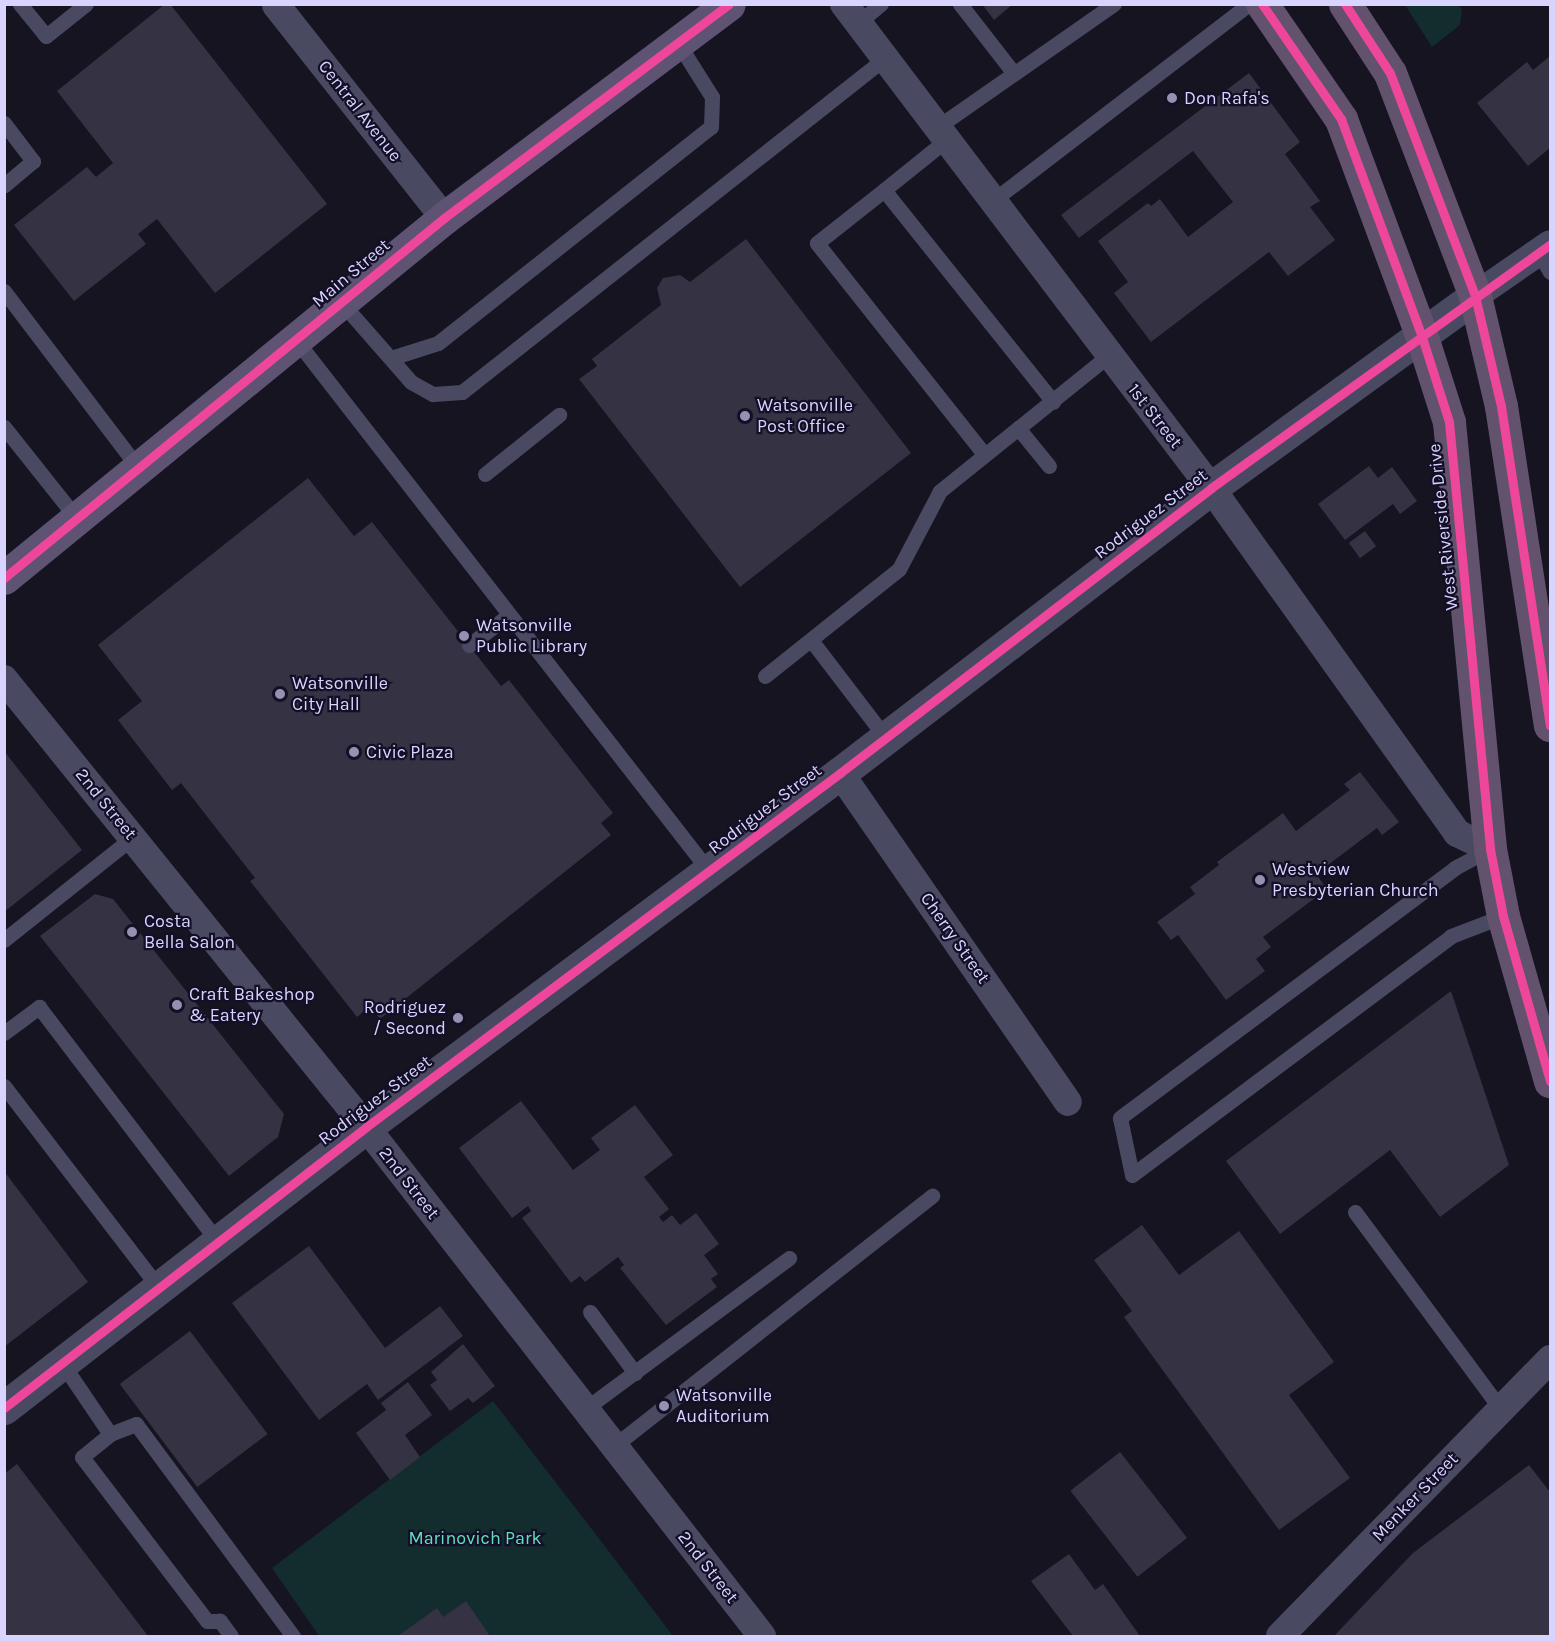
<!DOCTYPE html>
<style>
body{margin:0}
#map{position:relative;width:1555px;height:1641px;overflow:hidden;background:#161421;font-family:Karla,sans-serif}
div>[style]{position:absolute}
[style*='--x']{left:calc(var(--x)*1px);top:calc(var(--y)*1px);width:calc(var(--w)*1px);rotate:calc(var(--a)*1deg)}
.green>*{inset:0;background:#132c2d}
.building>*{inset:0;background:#343243;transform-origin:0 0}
.service>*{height:15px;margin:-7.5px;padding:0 7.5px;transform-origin:7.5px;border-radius:7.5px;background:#4a4962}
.minor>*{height:28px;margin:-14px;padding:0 14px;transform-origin:14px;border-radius:14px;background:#4a4962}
.tertiary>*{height:33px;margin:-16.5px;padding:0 16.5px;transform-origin:16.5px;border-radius:16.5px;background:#4a4962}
.primary>*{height:33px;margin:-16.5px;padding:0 16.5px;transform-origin:16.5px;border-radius:16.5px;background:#5e5373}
.trunk>*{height:33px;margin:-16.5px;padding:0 16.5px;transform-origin:16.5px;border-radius:16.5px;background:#62526e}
.cycleway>*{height:9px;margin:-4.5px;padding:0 4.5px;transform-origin:4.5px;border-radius:4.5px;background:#ed469a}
.dots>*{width:16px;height:16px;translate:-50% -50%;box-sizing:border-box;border:3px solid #130f26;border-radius:50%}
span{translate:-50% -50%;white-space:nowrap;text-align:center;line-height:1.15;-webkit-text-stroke:4.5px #130f26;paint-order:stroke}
.poi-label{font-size:18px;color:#d9d4ff}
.left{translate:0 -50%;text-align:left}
.right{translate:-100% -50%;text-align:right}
.street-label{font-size:18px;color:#d9d4ff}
.park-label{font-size:18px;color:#5fe0c0}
.frame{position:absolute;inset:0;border:6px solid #d9d4ff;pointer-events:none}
</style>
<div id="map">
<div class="green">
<div style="clip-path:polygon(1405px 5px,1458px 5px,1462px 9px,1460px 25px,1432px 47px)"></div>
<div style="clip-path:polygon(493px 1401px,604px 1545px,673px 1636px,319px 1636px,272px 1568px)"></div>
</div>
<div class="building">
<div style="clip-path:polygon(165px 4px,170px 4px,327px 204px,215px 293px,157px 219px,138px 234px,146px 244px,74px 301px,14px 225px,87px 167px,96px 177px,113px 163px,57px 91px)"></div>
<div style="clip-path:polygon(982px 4px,1013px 4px,994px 20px)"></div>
<div style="clip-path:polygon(1550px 56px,1550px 148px,1528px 166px,1477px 103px,1527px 62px,1533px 70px)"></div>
<div style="clip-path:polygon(1249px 73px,1300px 142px,1285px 154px,1320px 201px,1310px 207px,1335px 240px,1288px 276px,1269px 252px,1151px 342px,1114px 293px,1128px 282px,1098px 241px,1148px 203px,1151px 206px,1160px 199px,1188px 237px,1233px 202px,1193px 151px,1079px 238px,1061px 215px)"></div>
<div style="clip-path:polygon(746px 239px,911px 453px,740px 587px,579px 379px,597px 366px,592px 359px,661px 305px,657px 288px,663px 278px,680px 275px,690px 282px)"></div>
<div style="clip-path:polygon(1369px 466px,1378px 478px,1392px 467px,1417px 501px,1400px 514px,1393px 504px,1345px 540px,1318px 504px)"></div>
<div style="clip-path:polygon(308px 478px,354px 536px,372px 522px,501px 686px,509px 680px,613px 813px,601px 823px,611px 835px,380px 1019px,370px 1006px,357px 1017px,250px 881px,255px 878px,181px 783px,172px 790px,118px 720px,142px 701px,98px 645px)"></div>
<div style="left:1365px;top:531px;width:19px;height:20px;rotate:54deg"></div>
<div style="clip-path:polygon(4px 751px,82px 850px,4px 912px)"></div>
<div style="clip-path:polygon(1360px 772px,1399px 822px,1382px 835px,1377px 828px,1316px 874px,1327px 889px,1263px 937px,1271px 947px,1256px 959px,1265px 971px,1226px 1000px,1178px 935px,1171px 940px,1157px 922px,1195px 894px,1190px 887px,1219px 865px,1217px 862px,1283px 813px,1296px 831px,1350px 790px,1344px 784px)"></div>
<div style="clip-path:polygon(95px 894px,113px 899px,284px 1114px,278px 1137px,229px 1176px,40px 936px)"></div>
<div style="clip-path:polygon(1451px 991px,1509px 1165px,1440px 1217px,1390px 1150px,1280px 1234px,1226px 1161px)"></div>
<div style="clip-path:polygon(521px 1101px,573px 1170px,600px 1150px,591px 1138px,635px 1105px,673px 1155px,644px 1177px,669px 1209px,659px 1217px,663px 1222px,672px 1215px,680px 1225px,696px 1213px,719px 1244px,704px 1255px,718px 1274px,711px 1279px,717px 1287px,666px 1325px,620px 1268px,624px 1265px,618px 1257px,585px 1282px,580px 1276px,571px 1283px,522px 1218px,531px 1211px,528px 1206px,512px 1218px,459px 1148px)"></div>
<div style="clip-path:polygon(4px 1171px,88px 1282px,4px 1347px)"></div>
<div style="clip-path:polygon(1142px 1225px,1179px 1275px,1239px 1231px,1334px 1362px,1289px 1395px,1350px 1478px,1279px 1530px,1124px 1317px,1132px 1311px,1094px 1260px)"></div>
<div style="clip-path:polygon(309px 1246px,385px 1348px,440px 1306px,463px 1336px,378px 1400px,367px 1384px,319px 1420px,232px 1303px)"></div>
<div style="left:190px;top:1331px;width:129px;height:88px;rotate:53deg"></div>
<div style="clip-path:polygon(463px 1344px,495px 1386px,473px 1403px,468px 1398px,450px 1411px,430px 1385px,437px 1380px,431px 1372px)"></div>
<div style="clip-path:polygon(408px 1382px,432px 1415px,405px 1435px,420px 1457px,390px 1480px,356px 1433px,386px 1410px,381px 1403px)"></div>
<div style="left:1120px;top:1452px;width:109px;height:63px;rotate:52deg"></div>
<div style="clip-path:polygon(17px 1464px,148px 1636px,4px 1636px,4px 1474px)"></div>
<div style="clip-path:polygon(1529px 1465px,1550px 1492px,1550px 1636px,1334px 1636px,1413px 1553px)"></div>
<div style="clip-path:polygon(1069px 1554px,1095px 1590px,1103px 1584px,1140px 1636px,1073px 1636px,1031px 1581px)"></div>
<div style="clip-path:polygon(466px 1601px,490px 1636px,398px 1636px,437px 1608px,443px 1617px)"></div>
</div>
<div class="service">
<div style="--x:20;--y:4;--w:41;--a:50.9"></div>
<div style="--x:46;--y:36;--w:51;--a:-38.7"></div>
<div style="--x:960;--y:4;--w:86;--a:52.1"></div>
<div style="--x:858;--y:23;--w:30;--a:-40"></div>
<div style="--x:4;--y:123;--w:48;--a:52.7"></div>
<div style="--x:33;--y:161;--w:38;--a:140"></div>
<div style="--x:936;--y:128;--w:217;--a:-34.9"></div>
<div style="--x:884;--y:190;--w:78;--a:-38.8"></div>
<div style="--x:991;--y:202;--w:325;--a:-37.5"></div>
<div style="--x:1539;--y:253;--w:22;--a:60"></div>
<div style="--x:4;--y:291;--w:225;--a:52.8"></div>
<div style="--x:341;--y:302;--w:106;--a:48.8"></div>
<div style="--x:411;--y:382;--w:25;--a:29"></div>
<div style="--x:433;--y:394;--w:29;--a:-4"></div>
<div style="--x:462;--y:392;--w:538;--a:-38.28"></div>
<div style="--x:296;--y:340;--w:673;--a:52.13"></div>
<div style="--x:391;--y:358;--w:49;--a:-17.7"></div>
<div style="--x:438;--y:343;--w:348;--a:-38.4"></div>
<div style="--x:711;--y:127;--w:30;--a:-88"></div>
<div style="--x:712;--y:97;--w:64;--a:-122.2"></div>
<div style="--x:4;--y:427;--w:119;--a:51.5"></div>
<div style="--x:1018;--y:428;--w:49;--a:50.8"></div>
<div style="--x:984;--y:454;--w:269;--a:-128.4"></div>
<div style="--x:817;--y:243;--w:85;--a:-38.3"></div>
<div style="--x:884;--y:190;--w:271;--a:51.4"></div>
<div style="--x:485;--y:474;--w:95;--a:-38.6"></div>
<div style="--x:811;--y:640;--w:123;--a:52.6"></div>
<div style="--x:469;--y:645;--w:50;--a:-36.9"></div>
<div style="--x:765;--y:676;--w:171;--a:-38.6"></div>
<div style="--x:899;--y:569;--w:88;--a:-62.3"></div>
<div style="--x:940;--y:491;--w:216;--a:-38.8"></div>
<div style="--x:1490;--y:849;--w:40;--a:152"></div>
<div style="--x:1455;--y:868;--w:418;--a:143.3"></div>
<div style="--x:1120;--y:1118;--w:58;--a:78.1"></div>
<div style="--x:1132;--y:1175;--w:399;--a:-36.8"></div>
<div style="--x:1451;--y:936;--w:56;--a:-21"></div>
<div style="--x:4;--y:940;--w:165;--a:-38.6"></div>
<div style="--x:4;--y:1033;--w:44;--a:-36.6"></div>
<div style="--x:39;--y:1007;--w:295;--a:52.7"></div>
<div style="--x:4;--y:1086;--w:253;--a:52.5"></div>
<div style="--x:1355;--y:1212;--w:245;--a:53.5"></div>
<div style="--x:590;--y:1312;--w:76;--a:53.6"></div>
<div style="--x:62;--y:1363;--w:86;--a:55.9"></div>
<div style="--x:585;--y:1409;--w:254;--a:-36.5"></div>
<div style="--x:614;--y:1446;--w:405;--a:-38.2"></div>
<div style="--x:231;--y:1636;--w:19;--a:-126"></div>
<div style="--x:220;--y:1621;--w:13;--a:180"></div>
<div style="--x:207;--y:1621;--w:206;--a:-127.3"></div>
<div style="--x:82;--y:1457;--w:36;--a:-39"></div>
<div style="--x:110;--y:1434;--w:28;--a:-21"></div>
<div style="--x:136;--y:1424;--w:264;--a:53.5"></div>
</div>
<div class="minor">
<div style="--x:844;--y:4;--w:607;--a:52.83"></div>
<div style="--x:1211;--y:488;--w:424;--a:54.5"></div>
<div style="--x:1457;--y:833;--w:37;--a:26"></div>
<div style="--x:276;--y:5;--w:271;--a:51.7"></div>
<div style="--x:1475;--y:296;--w:91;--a:-34.7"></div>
<div style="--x:4;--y:679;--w:576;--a:51.06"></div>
<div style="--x:366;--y:1127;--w:645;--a:52.12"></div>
<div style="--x:840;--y:773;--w:400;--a:55.3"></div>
<div style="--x:1280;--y:1636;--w:387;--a:-45.7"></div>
</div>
<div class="tertiary">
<div style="--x:4;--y:1408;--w:458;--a:-37.8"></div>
<div style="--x:366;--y:1127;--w:592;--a:-36.75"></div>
<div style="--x:840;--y:773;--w:468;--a:-37.5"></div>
<div style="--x:1211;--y:488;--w:326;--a:-36"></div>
</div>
<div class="primary">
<div style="--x:4;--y:578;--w:569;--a:-39.29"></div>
<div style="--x:444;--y:218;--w:356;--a:-36.9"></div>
</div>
<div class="trunk">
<div style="--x:1262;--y:4;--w:140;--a:55.5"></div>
<div style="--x:1341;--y:119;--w:229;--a:69.6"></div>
<div style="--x:1421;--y:334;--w:92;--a:72.3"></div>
<div style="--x:1449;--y:422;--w:429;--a:84.5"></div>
<div style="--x:1490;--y:849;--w:68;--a:79"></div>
<div style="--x:1503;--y:916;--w:172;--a:74.1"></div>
<div style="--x:1345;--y:4;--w:82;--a:56.9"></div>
<div style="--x:1390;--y:73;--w:239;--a:69.1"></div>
<div style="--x:1475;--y:296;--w:113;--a:76.7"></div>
<div style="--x:1501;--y:406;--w:323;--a:81.3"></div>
</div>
<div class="cycleway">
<div style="--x:1262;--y:4;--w:140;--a:55.5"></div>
<div style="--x:1341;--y:119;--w:229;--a:69.6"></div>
<div style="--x:1421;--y:334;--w:92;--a:72.3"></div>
<div style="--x:1449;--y:422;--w:429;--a:84.5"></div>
<div style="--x:1490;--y:849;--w:68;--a:79"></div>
<div style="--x:1503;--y:916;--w:172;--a:74.1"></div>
<div style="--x:1345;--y:4;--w:82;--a:56.9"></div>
<div style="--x:1390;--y:73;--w:239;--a:69.1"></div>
<div style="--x:1475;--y:296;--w:113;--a:76.7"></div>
<div style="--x:1501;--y:406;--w:323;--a:81.3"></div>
<div style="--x:4;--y:578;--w:569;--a:-39.29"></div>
<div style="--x:444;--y:218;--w:356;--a:-36.9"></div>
<div style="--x:4;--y:1408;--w:458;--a:-37.8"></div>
<div style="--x:366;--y:1127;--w:592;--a:-36.75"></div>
<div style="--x:840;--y:773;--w:468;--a:-37.5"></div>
<div style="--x:1211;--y:488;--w:418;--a:-35.7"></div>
</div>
<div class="dots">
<div style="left:1172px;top:98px;background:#9591b1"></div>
<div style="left:745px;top:416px;background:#9591b1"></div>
<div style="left:464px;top:636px;background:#9591b1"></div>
<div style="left:280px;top:694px;background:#9591b1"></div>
<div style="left:354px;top:752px;background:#9591b1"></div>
<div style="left:1260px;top:880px;background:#9591b1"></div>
<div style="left:132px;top:932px;background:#9591b1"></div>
<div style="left:177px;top:1005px;background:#9591b1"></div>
<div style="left:458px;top:1018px;background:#9591b1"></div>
<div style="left:664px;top:1406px;background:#9591b1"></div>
</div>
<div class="poi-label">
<span class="left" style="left:1184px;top:98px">Don Rafa's</span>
<span class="left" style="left:757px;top:416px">Watsonville<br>Post Office</span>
<span class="left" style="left:476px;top:636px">Watsonville<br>Public Library</span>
<span class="left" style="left:292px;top:694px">Watsonville<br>City Hall</span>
<span class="left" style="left:366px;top:752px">Civic Plaza</span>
<span class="left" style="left:1272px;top:880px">Westview<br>Presbyterian Church</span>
<span class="left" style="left:144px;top:932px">Costa<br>Bella Salon</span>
<span class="left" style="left:189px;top:1005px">Craft Bakeshop<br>&amp; Eatery</span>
<span class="right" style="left:446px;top:1018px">Rodriguez<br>/ Second</span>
<span class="left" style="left:676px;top:1406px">Watsonville<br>Auditorium</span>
</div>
<div class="street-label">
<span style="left:360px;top:111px;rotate:52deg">Central Avenue</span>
<span style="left:351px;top:273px;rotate:-40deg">Main Street</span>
<span style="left:1155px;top:416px;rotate:52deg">1st Street</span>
<span style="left:1151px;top:514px;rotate:-37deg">Rodriguez Street</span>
<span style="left:1443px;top:527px;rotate:-96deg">West Riverside Drive</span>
<span style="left:106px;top:804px;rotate:51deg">2nd Street</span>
<span style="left:765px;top:809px;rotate:-37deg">Rodriguez Street</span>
<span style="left:955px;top:938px;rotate:55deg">Cherry Street</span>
<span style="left:375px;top:1100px;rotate:-37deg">Rodriguez Street</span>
<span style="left:409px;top:1183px;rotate:52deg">2nd Street</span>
<span style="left:1415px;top:1497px;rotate:-46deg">Menker Street</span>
<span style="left:708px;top:1567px;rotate:52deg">2nd Street</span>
</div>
<div class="park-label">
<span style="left:475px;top:1538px">Marinovich Park</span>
</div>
<div class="frame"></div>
</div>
